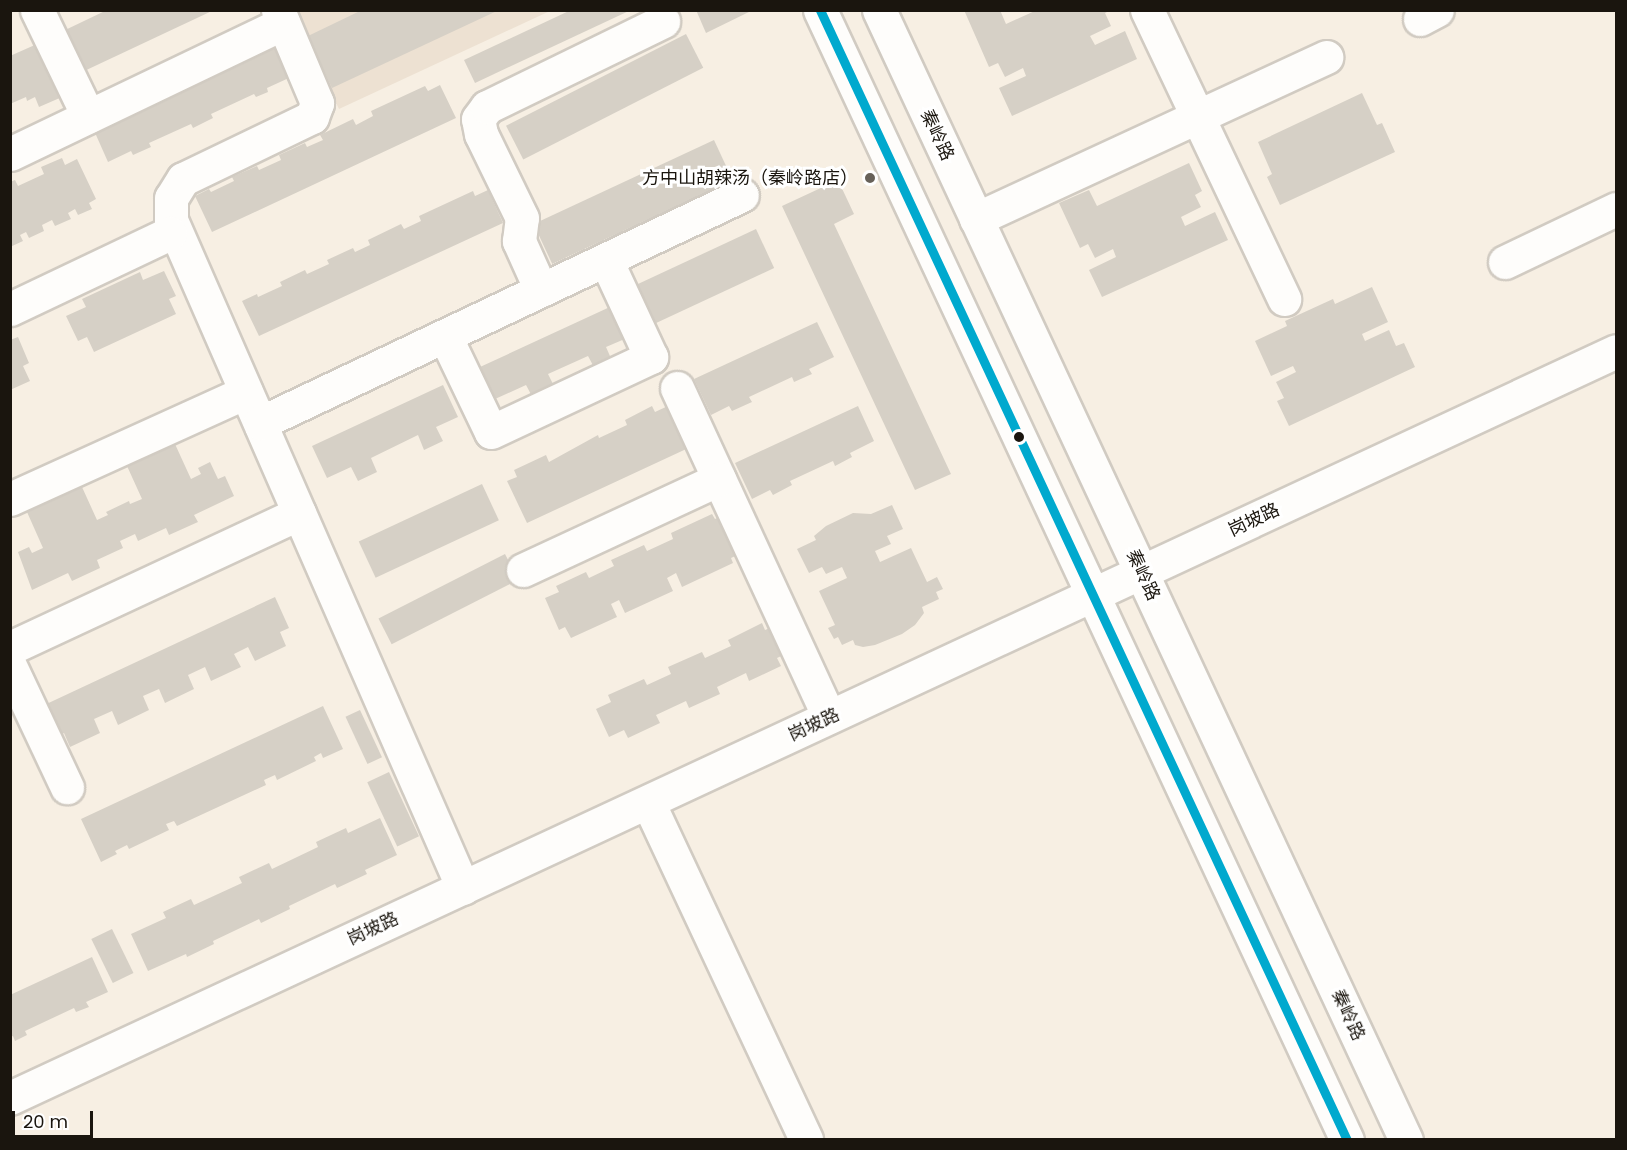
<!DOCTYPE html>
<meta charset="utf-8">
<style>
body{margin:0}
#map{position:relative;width:1627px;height:1150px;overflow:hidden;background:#f7efe3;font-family:Poppins,"Noto Sans SC",sans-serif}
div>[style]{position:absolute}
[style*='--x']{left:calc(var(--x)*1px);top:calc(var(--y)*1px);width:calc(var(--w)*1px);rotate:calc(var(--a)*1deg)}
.education>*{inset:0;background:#ede1d2}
.building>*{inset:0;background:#d6d0c6;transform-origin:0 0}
.roads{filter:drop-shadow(2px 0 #d1cbc2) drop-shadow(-2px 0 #d1cbc2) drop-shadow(0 2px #d1cbc2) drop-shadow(0 -2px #d1cbc2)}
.minor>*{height:33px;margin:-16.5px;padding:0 16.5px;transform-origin:16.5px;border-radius:16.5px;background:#fefdfb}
.major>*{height:33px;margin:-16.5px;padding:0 16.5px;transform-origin:16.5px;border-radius:16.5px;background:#fefdfb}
.bus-1>*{height:9px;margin:-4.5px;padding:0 4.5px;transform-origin:4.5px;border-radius:4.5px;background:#00a9ce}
.dots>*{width:16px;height:16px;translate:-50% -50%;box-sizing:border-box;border:3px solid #fff;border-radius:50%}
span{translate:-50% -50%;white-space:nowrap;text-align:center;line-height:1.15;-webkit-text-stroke:6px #fff;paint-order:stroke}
.street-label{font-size:18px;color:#1a150e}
.poi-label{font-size:18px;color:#1a150e}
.right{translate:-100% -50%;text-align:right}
.frame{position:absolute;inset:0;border:12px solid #1a150e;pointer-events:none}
.scale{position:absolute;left:12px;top:1111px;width:81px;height:27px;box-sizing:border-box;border:3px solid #1a150e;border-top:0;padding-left:8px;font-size:18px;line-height:21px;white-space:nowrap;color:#1a150e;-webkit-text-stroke:4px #fff;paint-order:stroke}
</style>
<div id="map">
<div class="education">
<div style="clip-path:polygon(293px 11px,550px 11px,339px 109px)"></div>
</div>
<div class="building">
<div style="clip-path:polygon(107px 10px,214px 10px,80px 73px,61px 32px)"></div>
<div style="clip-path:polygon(362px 10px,499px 10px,332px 88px,308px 36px)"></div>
<div style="clip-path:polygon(571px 10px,631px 10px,475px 83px,464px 60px)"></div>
<div style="clip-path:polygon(696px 10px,753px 10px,706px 33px)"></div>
<div style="clip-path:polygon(964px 10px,1000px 10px,1006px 24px,1037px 10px,1111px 10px,1105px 13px,1111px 26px,1090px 36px,1095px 45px,1125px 31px,1137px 59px,1012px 116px,999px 88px,1026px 76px,1023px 68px,1005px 77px,998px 63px,989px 67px)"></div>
<div style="left:686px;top:34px;width:38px;height:202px;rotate:63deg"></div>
<div style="clip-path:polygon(275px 41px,291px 77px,267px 88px,268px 92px,256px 97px,254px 94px,211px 114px,213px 118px,193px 128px,191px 124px,149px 143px,151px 147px,133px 155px,131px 151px,108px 162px,92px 126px)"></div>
<div style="clip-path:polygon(37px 44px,62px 97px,39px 107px,35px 97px,27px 101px,26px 97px,10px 104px,10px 56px)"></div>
<div style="clip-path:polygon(440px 85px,456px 118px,212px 232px,195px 196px,209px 189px,211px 192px,234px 181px,232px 177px,257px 166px,259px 170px,281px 160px,279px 155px,305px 143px,307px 147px,323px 140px,320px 135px,353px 119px,356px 125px,373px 116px,371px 111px,425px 86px,428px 91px)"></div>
<div style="clip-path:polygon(1362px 93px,1377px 125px,1382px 123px,1395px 152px,1280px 205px,1267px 177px,1272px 174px,1258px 142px)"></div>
<div style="left:714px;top:140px;width:44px;height:199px;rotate:65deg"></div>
<div style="clip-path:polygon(62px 158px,65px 165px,77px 159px,96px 199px,89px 203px,92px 209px,78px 215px,75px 209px,68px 213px,71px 219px,55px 226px,52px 220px,42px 225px,44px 231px,29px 238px,26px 232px,20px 235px,23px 241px,10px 247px,10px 182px,15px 180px,18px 186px,44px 174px,41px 167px)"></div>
<div style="clip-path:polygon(1189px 163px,1202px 191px,1195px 195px,1201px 207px,1181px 217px,1185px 226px,1215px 212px,1228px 240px,1102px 297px,1089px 270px,1116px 257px,1113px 249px,1095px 258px,1088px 244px,1080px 248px,1059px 203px,1089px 190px,1097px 206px)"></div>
<div style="clip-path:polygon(838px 180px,854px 214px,834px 224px,951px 474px,915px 490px,782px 206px)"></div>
<div style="clip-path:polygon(488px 190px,503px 223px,259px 336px,242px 301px,257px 294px,258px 297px,282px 286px,280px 282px,305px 270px,307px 274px,329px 264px,327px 260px,353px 248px,355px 252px,370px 245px,368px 240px,401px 224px,404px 229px,421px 221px,419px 216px,473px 191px,475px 196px)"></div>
<div style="left:756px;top:229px;width:43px;height:132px;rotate:65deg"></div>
<div style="clip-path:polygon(164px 271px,176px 296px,169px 299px,176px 314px,94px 352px,87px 337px,78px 341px,66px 316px,86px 307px,82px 299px,140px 272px,143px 280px)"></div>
<div style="clip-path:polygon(1372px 287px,1388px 322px,1362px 334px,1365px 341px,1389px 330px,1396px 346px,1404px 343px,1415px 367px,1289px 426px,1277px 401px,1284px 398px,1276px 382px,1296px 372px,1293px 366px,1271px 376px,1255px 341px,1287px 326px,1285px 321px,1333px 299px,1335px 304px)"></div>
<div style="clip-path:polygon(612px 306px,627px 338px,606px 347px,613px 363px,596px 371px,588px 356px,548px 374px,556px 390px,534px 400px,526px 385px,495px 399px,480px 367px)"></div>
<div style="clip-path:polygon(817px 322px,834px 357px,809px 369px,812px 374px,794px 382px,792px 377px,749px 397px,752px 402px,732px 411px,729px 406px,711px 415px,694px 379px)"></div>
<div style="clip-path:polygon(18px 337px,29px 363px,23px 366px,30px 381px,10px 390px,10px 340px)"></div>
<div style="clip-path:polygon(443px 385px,458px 417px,436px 427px,443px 441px,424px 450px,418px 435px,371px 458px,377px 472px,358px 481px,351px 467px,327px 478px,312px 446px)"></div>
<div style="clip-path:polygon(670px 405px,697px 444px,527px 523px,507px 481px,517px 477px,514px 470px,546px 455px,549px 462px,598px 435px,599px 438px,627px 425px,625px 420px,652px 406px,655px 412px)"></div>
<div style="clip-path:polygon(858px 406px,874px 441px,850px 453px,852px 457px,835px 466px,833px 461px,790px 481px,792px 485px,773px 495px,770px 490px,752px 499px,735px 463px)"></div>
<div style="clip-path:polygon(175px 444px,191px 479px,201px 474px,198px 468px,210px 462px,218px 479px,225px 476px,234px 496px,194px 515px,198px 522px,169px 535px,166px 528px,138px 541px,135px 534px,120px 541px,123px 548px,97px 560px,100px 568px,72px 581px,68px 573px,32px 590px,18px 552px,29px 547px,32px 553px,43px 548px,27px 512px,82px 487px,97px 520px,108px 515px,106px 512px,129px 501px,130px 504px,142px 499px,127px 466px)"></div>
<div style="left:482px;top:484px;width:40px;height:136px;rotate:65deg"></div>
<div style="clip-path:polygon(892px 505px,903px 529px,887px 536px,891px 544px,875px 551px,880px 562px,911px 548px,927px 582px,937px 577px,943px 589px,936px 592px,939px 599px,922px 607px,924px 613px,915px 625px,902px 634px,875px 645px,863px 647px,855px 645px,853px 640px,842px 645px,838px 637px,834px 639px,828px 628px,835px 625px,819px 591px,847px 578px,842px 567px,826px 574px,822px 567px,809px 573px,797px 549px,816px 540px,814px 536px,826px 526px,853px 513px,871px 514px)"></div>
<div style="clip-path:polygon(712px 514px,715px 519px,726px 514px,744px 552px,731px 558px,733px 563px,682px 587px,676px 573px,667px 578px,673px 591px,625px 613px,619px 600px,611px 604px,617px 617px,571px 638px,565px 627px,559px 630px,545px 598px,559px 592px,556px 586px,586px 572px,589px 578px,614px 566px,611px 560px,644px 545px,647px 551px,673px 539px,671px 533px)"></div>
<div style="left:505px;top:554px;width:29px;height:142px;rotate:63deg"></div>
<div style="clip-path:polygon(275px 597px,289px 628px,280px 632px,286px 646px,255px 661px,248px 647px,234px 654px,241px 667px,211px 681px,205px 667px,188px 675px,194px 689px,165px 703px,159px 689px,143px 696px,149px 710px,118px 725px,112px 711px,94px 719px,100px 733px,70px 747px,64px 733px,54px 738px,40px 707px)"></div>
<div style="clip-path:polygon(762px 623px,765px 630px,777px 625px,790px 652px,777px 658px,781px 666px,749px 681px,746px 673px,717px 687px,720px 694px,689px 708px,686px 701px,656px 715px,660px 723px,628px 738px,624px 730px,609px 737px,596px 709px,611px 702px,608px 695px,644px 679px,647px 685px,671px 674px,668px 667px,702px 652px,705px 658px,731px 646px,728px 640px)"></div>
<div style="clip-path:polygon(323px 706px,343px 749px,323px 758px,321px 753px,314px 757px,316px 761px,277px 780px,275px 775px,264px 780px,266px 785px,177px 826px,174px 821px,166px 824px,169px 830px,129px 849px,127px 845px,115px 851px,117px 854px,101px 862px,81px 819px)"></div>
<div style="left:360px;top:710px;width:52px;height:16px;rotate:65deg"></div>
<div style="left:389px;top:772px;width:71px;height:24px;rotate:65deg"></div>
<div style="clip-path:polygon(380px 818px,397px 855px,365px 870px,367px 874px,337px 888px,335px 884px,289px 906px,290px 909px,261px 923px,259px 919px,213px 941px,214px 944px,187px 957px,186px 954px,148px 971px,131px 934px,166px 918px,163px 912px,191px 899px,194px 905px,242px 883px,239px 877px,269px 863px,272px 869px,318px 847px,316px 842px,346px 828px,348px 833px)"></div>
<div style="left:112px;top:929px;width:49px;height:23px;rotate:64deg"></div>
<div style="clip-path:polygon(92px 957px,108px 992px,86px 1002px,89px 1007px,76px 1012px,74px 1008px,25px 1031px,27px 1035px,15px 1041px,13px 1036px,10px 1037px,10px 995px)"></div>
</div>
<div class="roads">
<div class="minor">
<div style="--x:37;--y:10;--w:118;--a:64.3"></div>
<div style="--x:278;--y:10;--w:101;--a:67.2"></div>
<div style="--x:317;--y:103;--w:15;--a:110"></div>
<div style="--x:312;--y:117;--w:143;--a:154.3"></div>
<div style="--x:183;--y:179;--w:22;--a:122"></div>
<div style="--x:171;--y:198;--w:22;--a:90"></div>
<div style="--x:171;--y:220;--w:729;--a:66.39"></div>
<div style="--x:1147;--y:10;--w:320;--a:64.6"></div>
<div style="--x:1420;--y:19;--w:19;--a:-28"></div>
<div style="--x:10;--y:154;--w:303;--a:-25.6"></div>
<div style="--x:976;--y:219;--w:386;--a:-24.8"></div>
<div style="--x:1505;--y:262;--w:123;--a:-25.5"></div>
<div style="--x:541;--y:290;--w:54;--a:-114.2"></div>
<div style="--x:519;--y:241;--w:23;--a:-83"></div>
<div style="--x:522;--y:218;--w:93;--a:-116"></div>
<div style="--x:481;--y:134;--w:15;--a:-101"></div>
<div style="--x:478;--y:119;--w:15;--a:-53"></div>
<div style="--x:487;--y:107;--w:196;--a:-26"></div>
<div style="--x:10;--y:309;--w:177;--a:-25.4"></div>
<div style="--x:445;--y:336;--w:106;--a:64.4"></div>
<div style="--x:491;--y:432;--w:177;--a:-25.1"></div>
<div style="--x:651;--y:357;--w:107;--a:-114.9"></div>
<div style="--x:677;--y:388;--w:362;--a:65.2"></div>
<div style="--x:260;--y:423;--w:533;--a:-25.32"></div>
<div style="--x:10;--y:499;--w:259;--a:-24.4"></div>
<div style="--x:523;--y:570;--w:216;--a:-24.9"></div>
<div style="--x:10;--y:648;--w:319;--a:-25"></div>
<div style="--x:10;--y:666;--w:134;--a:64.8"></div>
<div style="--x:648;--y:802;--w:373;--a:64.9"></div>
<div style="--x:10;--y:1098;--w:1771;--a:-24.94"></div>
</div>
<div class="major">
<div style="--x:820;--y:10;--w:1247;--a:65"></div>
<div style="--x:879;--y:10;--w:1247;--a:65"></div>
</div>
</div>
<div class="bus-1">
<div style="--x:820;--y:10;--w:1247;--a:65"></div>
</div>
<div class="dots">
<div style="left:870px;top:178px;background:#676159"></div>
<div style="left:1019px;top:437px;background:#1a150e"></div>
</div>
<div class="street-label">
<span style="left:937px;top:135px;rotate:65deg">秦岭路</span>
<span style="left:1254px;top:520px;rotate:-25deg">岗坡路</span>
<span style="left:1143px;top:575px;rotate:65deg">秦岭路</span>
<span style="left:814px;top:725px;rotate:-25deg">岗坡路</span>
<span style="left:373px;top:929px;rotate:-25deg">岗坡路</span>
<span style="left:1348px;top:1015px;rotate:65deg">秦岭路</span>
</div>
<div class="poi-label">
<span class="right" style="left:858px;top:178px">方中山胡辣汤（秦岭路店）</span>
</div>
<div class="frame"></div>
<div class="scale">20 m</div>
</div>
